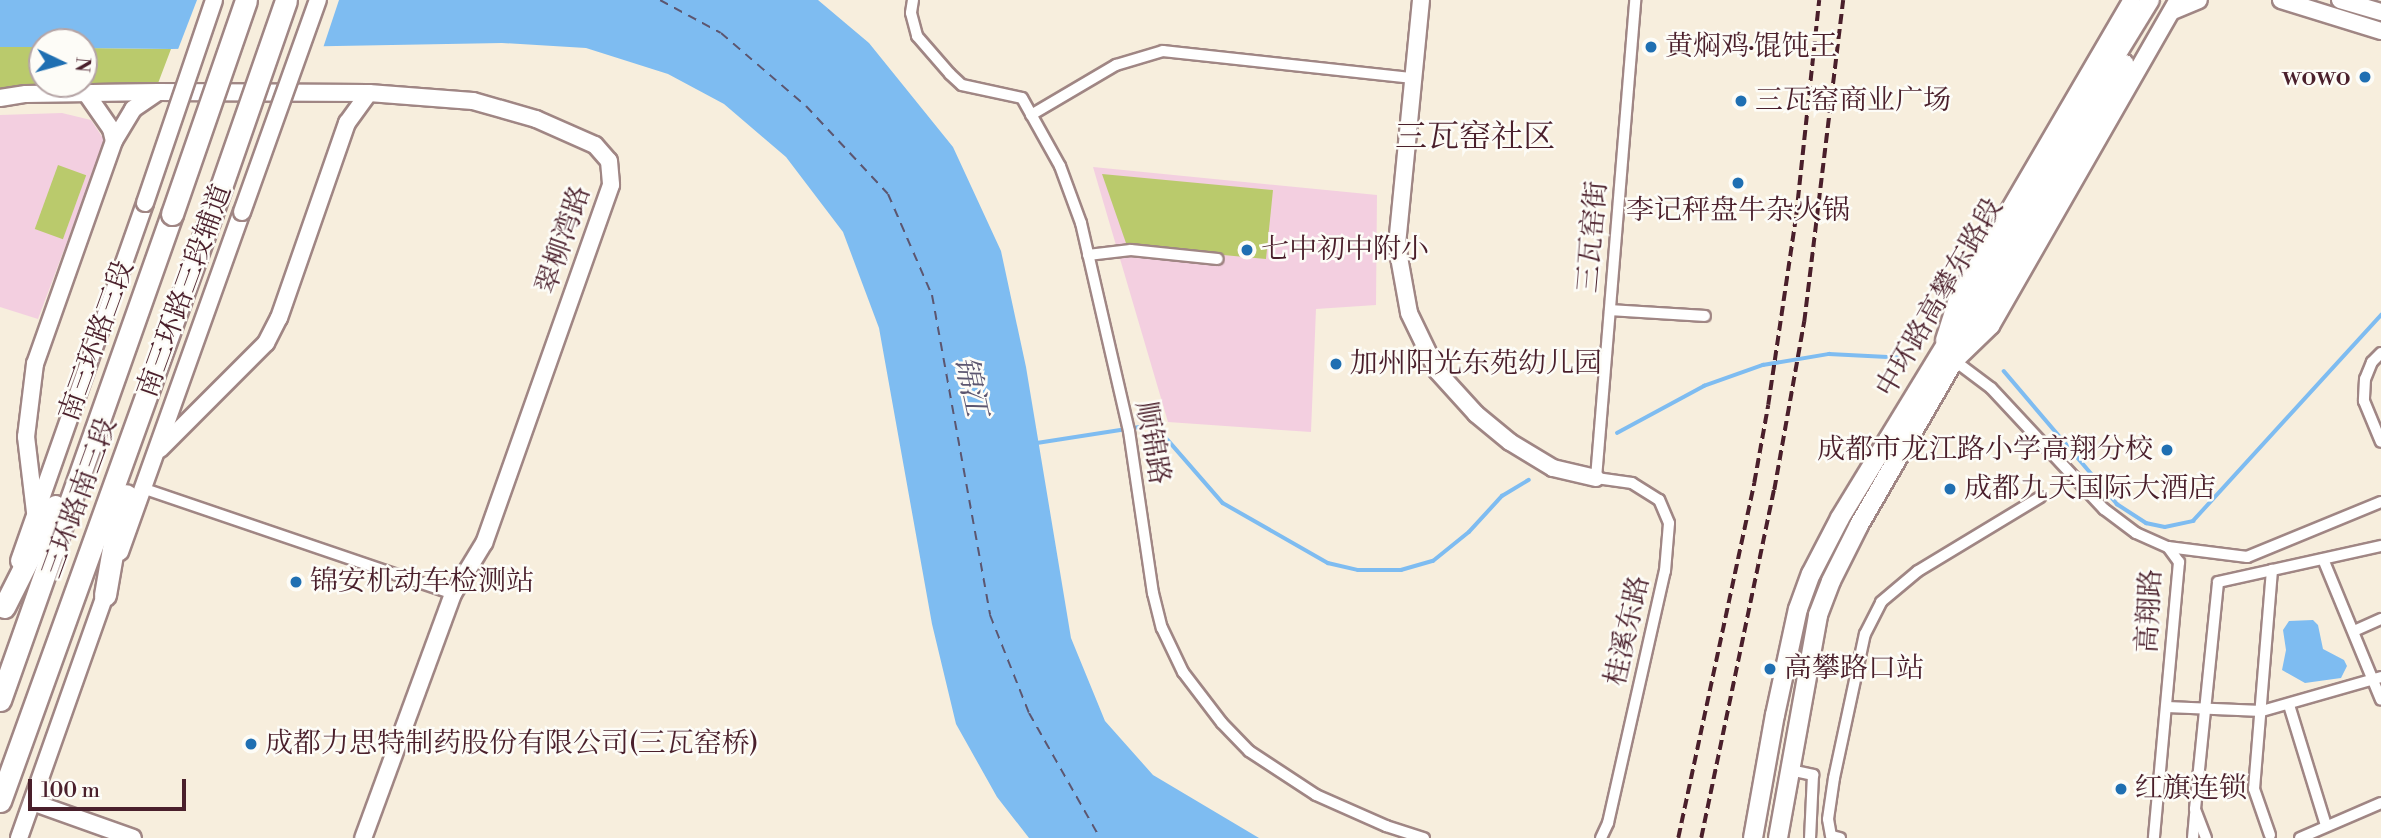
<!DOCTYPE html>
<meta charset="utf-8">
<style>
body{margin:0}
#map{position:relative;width:2381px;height:838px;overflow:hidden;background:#f7eedd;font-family:"Libre Bodoni","Noto Serif SC",serif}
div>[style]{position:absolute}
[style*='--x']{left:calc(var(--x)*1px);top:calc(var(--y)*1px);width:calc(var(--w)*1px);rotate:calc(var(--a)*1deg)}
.built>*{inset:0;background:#f3cfe0}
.green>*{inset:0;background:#baca6c;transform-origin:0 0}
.water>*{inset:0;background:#7ebcf1}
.pier>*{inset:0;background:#f7eedd}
.stream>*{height:3.5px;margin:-1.75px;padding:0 1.75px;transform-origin:1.75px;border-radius:1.75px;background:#7ebcf1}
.ferry>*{height:2px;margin-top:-1px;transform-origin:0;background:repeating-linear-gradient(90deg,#5c5670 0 9px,transparent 0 16px)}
.roads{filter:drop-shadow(2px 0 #a08684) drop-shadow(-2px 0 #a08684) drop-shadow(0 2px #a08684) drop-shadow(0 -2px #a08684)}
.street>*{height:10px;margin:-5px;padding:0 5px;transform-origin:5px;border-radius:5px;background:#fff}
.secondary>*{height:16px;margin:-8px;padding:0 8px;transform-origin:8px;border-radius:8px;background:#fff}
.primary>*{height:18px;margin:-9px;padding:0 9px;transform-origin:9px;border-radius:9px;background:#fff}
.highway>*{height:21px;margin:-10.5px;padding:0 10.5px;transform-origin:10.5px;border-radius:10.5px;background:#fff}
.rail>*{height:3.5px;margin-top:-1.75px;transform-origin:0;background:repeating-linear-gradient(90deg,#4a1f2b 0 10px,transparent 0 15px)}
.bridges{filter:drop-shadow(2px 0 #a08684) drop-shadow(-2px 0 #a08684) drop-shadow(0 2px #a08684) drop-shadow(0 -2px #a08684)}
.secondary-bridge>*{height:16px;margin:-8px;padding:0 8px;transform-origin:8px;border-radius:8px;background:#fff}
.highway-bridge>*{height:21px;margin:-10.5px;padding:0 10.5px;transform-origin:10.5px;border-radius:10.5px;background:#fff}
.dots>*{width:19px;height:19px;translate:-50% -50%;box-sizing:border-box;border:4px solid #fdfcf7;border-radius:50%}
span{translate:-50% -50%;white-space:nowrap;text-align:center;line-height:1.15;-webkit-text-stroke:5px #fdfcf7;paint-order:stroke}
.poi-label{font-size:28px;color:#4a1f2b}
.left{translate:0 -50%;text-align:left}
.right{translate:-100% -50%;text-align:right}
.street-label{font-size:28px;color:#4a1f2b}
.water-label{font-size:30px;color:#5c5670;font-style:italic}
.quarter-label{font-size:32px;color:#4a1f2b}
.north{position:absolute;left:28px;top:28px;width:70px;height:70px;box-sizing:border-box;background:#fdfcf7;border:2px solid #b5a4a5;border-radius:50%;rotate:95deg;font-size:19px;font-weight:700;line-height:28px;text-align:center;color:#4a1f2b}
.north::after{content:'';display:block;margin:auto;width:24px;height:32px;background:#1f6fb2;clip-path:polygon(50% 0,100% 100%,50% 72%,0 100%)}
.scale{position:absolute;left:28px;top:779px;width:158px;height:32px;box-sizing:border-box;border:4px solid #4a1f2b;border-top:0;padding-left:9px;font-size:21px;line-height:24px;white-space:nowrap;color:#4a1f2b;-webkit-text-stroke:5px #fdfcf7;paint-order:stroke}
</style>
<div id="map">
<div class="built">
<div style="clip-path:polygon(62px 113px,91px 120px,105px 141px,38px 319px,0 307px,0 115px)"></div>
<div style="clip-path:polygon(1093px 167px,1377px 195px,1376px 305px,1316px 309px,1311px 432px,1168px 422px)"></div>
</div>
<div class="green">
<div style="clip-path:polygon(0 47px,42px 47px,42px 84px,84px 84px,84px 48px,171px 49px,157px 86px,0 93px)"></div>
<div style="left:58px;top:165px;width:30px;height:68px;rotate:20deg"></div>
<div style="clip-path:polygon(1102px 174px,1273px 190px,1266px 259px,1127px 246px)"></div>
</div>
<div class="water">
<div style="clip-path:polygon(0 0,818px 0,869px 43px,953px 147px,1001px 251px,1026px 367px,1071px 638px,1105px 721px,1153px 775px,1259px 838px,1029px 838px,997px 797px,956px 724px,932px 624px,879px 328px,843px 232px,786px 157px,724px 104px,668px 74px,586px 48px,502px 43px,171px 49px,84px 48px,84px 42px,42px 42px,42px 47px,0 47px)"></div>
<div style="clip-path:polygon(2313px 620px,2318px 625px,2323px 649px,2344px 660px,2347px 666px,2341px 678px,2305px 683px,2282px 670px,2286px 650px,2283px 630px,2289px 621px)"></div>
</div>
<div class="pier">
<div style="clip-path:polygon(197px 0,339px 0,322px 51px,177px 52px)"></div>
</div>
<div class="stream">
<div style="--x:2004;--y:371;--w:175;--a:49.6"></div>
<div style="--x:2117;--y:504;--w:35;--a:33"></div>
<div style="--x:2146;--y:523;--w:19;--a:12"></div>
<div style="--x:2165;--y:527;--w:29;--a:-12"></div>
<div style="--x:2193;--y:521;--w:279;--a:-47.6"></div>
<div style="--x:1617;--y:433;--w:99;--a:-28.4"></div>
<div style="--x:1704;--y:386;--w:63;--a:-19.6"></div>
<div style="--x:1763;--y:365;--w:67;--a:-9.5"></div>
<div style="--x:1829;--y:354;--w:78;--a:2.9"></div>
<div style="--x:1037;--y:443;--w:110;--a:-8.9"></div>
<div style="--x:1146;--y:426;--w:16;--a:22"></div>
<div style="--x:1161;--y:432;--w:94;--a:48.9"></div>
<div style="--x:1223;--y:503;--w:121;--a:29.7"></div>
<div style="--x:1328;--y:563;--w:31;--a:13"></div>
<div style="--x:1358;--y:570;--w:43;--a:0"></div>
<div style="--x:1401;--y:570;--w:33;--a:-16"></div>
<div style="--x:1433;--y:561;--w:46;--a:-38.9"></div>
<div style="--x:1469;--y:532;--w:49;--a:-47.5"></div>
<div style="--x:1502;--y:496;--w:31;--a:-31"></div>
</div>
<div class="ferry">
<div style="--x:660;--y:0;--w:69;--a:28.4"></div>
<div style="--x:721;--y:33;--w:112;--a:40.7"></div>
<div style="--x:806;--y:106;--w:120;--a:47"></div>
<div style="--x:888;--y:194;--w:110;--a:66.5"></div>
<div style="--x:932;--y:295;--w:325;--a:79.7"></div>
<div style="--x:990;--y:615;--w:105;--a:68.3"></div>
<div style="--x:1029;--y:713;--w:144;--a:60.4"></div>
</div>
<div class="roads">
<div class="street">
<div style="--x:913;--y:0;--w:13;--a:99"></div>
<div style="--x:911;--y:13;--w:24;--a:75"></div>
<div style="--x:917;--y:36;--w:50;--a:49"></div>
<div style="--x:950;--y:74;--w:16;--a:43"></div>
<div style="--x:962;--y:85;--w:61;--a:12.2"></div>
<div style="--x:1022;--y:98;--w:78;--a:60.8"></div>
<div style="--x:1060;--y:166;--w:61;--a:69.8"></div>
<div style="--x:1081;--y:223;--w:213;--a:77"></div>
<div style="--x:1129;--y:431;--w:164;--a:81.6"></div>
<div style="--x:1153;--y:593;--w:36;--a:76"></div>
<div style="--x:1162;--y:628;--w:49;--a:64.5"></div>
<div style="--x:1183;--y:672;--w:64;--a:52.6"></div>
<div style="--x:1222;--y:723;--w:39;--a:46"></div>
<div style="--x:1249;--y:751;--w:80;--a:33.3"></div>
<div style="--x:1316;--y:795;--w:77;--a:23.9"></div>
<div style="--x:1386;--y:826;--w:40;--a:18"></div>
<div style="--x:1031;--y:115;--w:99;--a:-30.5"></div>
<div style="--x:1116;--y:65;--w:49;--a:-16.6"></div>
<div style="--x:1163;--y:51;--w:251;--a:6.2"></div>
<div style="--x:1088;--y:255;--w:43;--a:-6.6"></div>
<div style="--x:1131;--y:250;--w:87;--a:5.9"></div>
<div style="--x:1610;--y:310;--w:95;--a:3.6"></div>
<div style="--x:2381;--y:353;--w:13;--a:135"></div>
<div style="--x:2372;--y:362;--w:18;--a:112"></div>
<div style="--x:2365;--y:379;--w:22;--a:93"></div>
<div style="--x:2364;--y:401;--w:44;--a:67.5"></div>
<div style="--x:1955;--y:361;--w:45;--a:36.9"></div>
<div style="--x:1991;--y:388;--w:166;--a:47"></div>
<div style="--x:2104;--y:509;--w:40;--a:37"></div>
<div style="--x:2136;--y:533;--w:35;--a:24"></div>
<div style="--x:2168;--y:547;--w:19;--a:54"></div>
<div style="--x:2179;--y:562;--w:277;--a:95.2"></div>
<div style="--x:142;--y:488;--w:329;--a:18.8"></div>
<div style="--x:2168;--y:547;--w:80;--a:7.2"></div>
<div style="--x:2247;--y:557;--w:145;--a:-22.3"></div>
<div style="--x:2323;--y:559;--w:152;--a:67.6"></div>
<div style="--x:2354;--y:631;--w:30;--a:-24"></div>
<div style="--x:2289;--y:705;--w:126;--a:72.9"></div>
<div style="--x:2167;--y:707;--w:95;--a:2.4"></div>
<div style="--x:2262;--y:711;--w:124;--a:-15.9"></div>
<div style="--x:1790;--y:770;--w:24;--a:12"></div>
<div style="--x:1813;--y:775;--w:63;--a:92.7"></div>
<div style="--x:2270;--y:835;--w:49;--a:-109.2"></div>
<div style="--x:2254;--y:789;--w:220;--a:-85.3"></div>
<div style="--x:1601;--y:838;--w:17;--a:-65"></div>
<div style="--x:1608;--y:823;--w:258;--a:-77.3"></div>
<div style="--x:1665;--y:571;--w:48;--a:-85.2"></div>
<div style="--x:1669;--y:523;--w:25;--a:-113"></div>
<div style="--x:1659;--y:500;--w:32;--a:-148"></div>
<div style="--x:1632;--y:483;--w:36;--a:-172"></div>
<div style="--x:1596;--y:478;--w:480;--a:-85.3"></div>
<div style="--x:1840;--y:838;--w:9;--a:-167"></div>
<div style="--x:1831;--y:836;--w:17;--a:-100"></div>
<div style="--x:1828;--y:819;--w:41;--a:-81.7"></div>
<div style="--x:1834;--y:778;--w:147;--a:-77.9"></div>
<div style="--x:1865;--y:634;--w:36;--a:-63"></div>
<div style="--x:1881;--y:602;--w:48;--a:-40"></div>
<div style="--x:1918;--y:571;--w:143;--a:-31.2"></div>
<div style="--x:2193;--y:838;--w:25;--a:-85"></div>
<div style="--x:2206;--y:838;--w:31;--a:-111"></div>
<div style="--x:2195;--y:809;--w:228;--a:-84.2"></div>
<div style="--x:2218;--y:582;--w:167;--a:-12.5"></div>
<div style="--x:2300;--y:838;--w:88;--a:-23.4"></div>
</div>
<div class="secondary">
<div style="--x:1421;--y:0;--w:247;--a:95.6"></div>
<div style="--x:1397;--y:246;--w:68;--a:79.8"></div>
<div style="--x:1409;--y:313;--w:64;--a:64.2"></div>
<div style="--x:1437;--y:371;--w:58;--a:47.8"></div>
<div style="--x:1476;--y:414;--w:44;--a:39.5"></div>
<div style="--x:1510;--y:442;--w:50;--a:31.2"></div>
<div style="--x:1553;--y:468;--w:44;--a:13.1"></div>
<div style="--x:2281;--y:0;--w:105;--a:17.2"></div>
<div style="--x:2340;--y:0;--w:43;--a:16.3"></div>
<div style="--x:2173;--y:11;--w:28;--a:-23"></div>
<div style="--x:0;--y:98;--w:26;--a:-9"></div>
<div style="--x:26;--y:94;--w:132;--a:-0.9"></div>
<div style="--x:158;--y:92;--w:211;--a:0.3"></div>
<div style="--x:369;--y:93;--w:104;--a:4.4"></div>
<div style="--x:473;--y:101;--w:66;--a:15.9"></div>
<div style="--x:536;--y:119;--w:64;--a:23.8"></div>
<div style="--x:595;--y:145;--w:21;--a:49"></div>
<div style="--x:609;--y:161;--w:24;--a:85"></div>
<div style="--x:611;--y:185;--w:380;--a:109.5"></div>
<div style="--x:484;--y:543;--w:60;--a:121.3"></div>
<div style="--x:453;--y:594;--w:260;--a:110.2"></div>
<div style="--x:114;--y:141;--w:37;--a:-59"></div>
<div style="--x:133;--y:109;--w:30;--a:-34"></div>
<div style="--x:1944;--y:340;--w:43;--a:-72.4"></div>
<div style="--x:1957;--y:299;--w:346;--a:-59.7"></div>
<div style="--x:1959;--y:357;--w:45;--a:-44.1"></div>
<div style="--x:1991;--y:326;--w:376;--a:-60.2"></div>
<div style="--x:160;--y:449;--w:150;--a:-45"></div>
<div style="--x:266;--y:343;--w:28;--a:-63"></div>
<div style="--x:279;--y:318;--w:207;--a:-70.8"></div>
<div style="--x:347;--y:123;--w:37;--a:-54"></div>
<div style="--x:35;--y:512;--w:76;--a:-96.8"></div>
<div style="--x:26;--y:437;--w:74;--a:-83"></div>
<div style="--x:35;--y:364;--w:237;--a:-70.5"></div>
<div style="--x:114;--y:141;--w:12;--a:-104"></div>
<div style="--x:111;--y:129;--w:44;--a:-124.8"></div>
<div style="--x:120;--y:552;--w:361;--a:-70.3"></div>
<div style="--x:19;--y:561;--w:380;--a:-70.6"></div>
<div style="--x:32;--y:802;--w:107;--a:19.6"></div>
<div style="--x:19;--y:838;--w:267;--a:-70.5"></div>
</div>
<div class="primary">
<div style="--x:1753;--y:838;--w:125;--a:-79.9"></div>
<div style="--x:1775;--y:715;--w:108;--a:-77.8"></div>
<div style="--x:1798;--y:609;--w:37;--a:-70"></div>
<div style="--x:1811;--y:574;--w:63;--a:-62.6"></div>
<div style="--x:1840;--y:518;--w:255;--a:-58.6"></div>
<div style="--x:1973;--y:300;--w:106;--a:-61.7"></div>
<div style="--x:2023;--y:207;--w:243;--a:-58.5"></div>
<div style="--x:1778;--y:838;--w:227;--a:-79.8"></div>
<div style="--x:1818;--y:615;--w:36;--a:-69"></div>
<div style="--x:1831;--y:581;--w:63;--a:-63.4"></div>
<div style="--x:1859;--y:525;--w:532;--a:-60.01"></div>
</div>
<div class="highway">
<div style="--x:105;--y:595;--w:82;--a:-80.2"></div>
<div style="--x:119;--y:514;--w:20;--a:-70"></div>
<div style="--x:4;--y:607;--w:113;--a:-63.2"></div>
<div style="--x:0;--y:700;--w:516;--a:-70.51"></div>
<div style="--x:0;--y:801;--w:625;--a:-70.17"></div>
</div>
</div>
<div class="rail">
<div style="--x:1678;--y:838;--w:363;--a:-77.9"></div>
<div style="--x:1754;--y:483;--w:79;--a:-79.8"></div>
<div style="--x:1768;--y:405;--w:192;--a:-81.6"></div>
<div style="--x:1796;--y:215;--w:216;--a:-83.9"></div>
<div style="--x:1701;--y:838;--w:356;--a:-78.2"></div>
<div style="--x:1774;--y:490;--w:171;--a:-79.9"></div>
<div style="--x:1804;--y:322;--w:324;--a:-83.1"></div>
</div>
<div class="bridges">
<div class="secondary-bridge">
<div style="--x:145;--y:203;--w:214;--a:-71.2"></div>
<div style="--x:242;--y:212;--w:225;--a:-70.3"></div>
</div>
<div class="highway-bridge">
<div style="--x:212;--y:213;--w:225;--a:-70.8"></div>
<div style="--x:172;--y:214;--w:226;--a:-70.9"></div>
</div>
</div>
<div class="dots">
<div style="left:1651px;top:47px;background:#1f6fb2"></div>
<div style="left:2365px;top:77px;background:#1f6fb2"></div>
<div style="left:1741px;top:101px;background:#1f6fb2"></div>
<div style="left:1738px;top:183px;background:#1f6fb2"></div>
<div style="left:1247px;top:250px;background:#1f6fb2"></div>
<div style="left:1336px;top:364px;background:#1f6fb2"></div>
<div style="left:2167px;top:450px;background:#1f6fb2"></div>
<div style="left:1950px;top:489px;background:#1f6fb2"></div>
<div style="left:296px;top:582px;background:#1f6fb2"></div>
<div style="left:1770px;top:669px;background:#1f6fb2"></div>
<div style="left:251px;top:744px;background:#1f6fb2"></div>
<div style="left:2121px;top:789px;background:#1f6fb2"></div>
</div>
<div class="poi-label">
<span class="left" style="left:1665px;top:47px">黄焖鸡·馄饨王</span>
<span class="right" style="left:2351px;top:77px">wowo</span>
<span class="left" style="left:1755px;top:101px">三瓦窑商业广场</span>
<span style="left:1738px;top:211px">李记秤盘牛杂火锅</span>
<span class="left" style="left:1261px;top:250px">七中初中附小</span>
<span class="left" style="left:1350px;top:364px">加州阳光东苑幼儿园</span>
<span class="right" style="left:2153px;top:450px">成都市龙江路小学高翔分校</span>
<span class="left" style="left:1964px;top:489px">成都九天国际大酒店</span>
<span class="left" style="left:310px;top:582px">锦安机动车检测站</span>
<span class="left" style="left:1784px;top:669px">高攀路口站</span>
<span class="left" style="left:265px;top:744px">成都力思特制药股份有限公司(三瓦窑桥)</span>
<span class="left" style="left:2135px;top:789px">红旗连锁</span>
</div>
<div class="street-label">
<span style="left:1593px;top:237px;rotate:-85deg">三瓦窑街</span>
<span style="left:564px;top:240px;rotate:-71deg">翠柳湾路</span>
<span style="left:185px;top:291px;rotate:-70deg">南三环路三段辅道</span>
<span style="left:1940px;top:298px;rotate:-60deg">中环路高攀东路段</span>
<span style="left:97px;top:341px;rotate:-70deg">南三环路三段</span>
<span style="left:1152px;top:443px;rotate:80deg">顺锦路</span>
<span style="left:80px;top:498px;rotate:-70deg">三环路南三段</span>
<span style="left:2150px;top:611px;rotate:-87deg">高翔路</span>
<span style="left:1628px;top:631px;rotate:-77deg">桂溪东路</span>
</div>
<div class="water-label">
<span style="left:970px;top:386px;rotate:78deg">锦江</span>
</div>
<div class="quarter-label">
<span style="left:1475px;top:137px">三瓦窑社区</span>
</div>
<div class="north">N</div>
<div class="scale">100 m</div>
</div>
